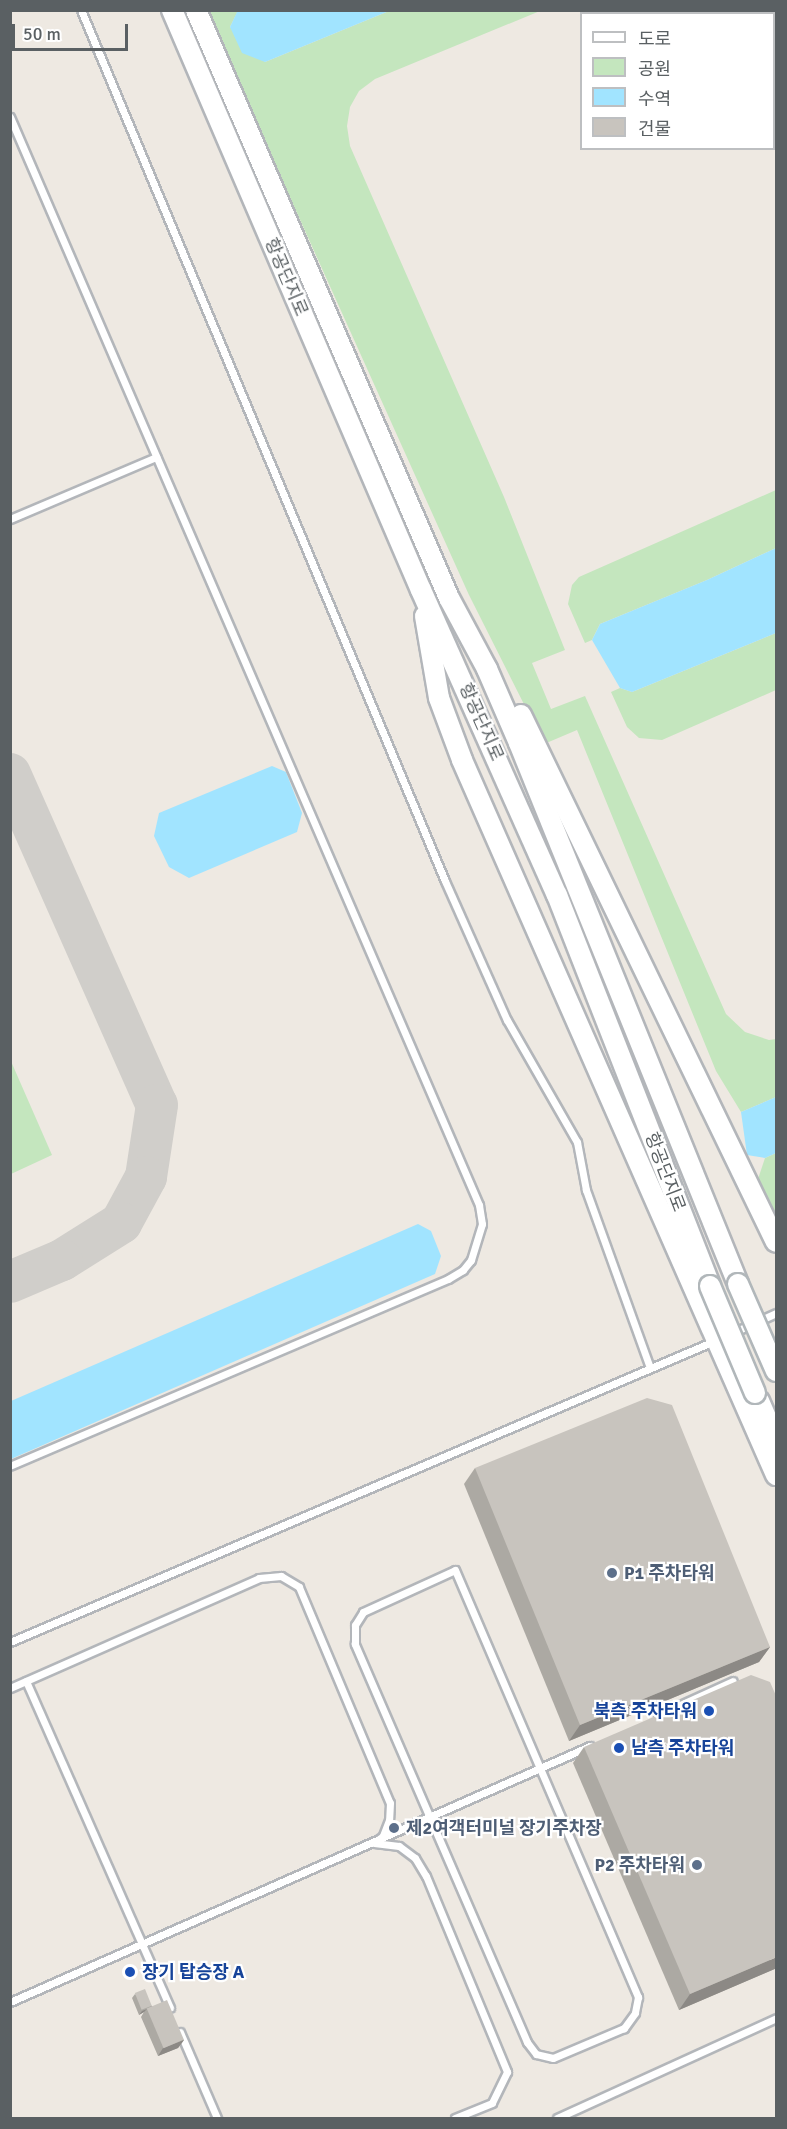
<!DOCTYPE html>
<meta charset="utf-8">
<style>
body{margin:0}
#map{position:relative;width:787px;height:2129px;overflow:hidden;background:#eee9e2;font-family:Signika,"Noto Sans KR",sans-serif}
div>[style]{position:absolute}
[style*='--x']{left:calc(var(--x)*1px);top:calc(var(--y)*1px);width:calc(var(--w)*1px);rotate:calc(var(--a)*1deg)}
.green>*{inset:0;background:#c4e6be}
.water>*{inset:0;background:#a1e4ff}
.taxiway>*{height:42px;margin:-21px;padding:0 21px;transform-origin:21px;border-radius:21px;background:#d0ceca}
.roads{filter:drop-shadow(2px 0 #b3b6ba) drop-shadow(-2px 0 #b3b6ba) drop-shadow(0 2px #b3b6ba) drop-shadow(0 -2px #b3b6ba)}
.lane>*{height:7px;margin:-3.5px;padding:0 3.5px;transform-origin:3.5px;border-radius:3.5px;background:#fff}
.secondary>*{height:20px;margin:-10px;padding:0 10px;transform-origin:10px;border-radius:10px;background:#fff}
.bridges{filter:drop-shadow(2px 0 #b1b7ba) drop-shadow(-2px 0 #b1b7ba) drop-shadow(0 2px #b1b7ba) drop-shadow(0 -2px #b1b7ba)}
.secondary-bridge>*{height:20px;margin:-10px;padding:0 10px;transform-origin:10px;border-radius:10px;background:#fff}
.wall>*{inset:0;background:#aca9a3}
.shaded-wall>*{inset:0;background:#8c8985}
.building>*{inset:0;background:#c8c4be;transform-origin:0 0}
.dots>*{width:16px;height:16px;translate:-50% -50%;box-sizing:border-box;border:3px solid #fff;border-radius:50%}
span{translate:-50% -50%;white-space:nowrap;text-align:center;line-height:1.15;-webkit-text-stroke:4.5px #fff;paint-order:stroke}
.street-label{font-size:18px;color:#5a6063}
.service-label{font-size:18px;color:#4e5e75;font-weight:700}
.left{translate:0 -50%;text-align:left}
.right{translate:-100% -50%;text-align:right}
.transit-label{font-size:18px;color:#164399;font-weight:700}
.frame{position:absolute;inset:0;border:12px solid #5a6063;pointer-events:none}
.legend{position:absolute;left:580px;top:12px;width:195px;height:138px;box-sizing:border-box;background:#fff;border:2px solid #bdbfc1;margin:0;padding:8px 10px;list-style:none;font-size:18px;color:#5a6063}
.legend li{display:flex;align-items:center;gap:12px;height:30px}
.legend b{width:30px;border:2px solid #bdbfc1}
.scale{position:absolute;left:12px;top:24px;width:116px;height:27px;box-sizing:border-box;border:3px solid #5a6063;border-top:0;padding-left:8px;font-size:18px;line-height:21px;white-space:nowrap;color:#5a6063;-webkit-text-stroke:4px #fff;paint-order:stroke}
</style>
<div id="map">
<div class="green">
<div style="clip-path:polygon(206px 11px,238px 11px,230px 27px,265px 62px,389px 11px,540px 11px,375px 79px,359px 91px,350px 107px,347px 126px,350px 146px,504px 497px,565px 650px,532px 663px,551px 709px,585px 696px,726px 1014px,745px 1032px,769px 1040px,776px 1039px,776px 1097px,741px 1112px,716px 1071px,577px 730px,544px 744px,469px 595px)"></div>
<div style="clip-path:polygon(776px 490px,776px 548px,707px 580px,600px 624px,592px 640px,585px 643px,568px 604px,572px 585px,579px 577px)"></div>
<div style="clip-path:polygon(776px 633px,776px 690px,662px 740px,639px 738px,627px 727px,611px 692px,620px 688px,632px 692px)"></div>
<div style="clip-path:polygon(10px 1059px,52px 1155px,11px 1174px,10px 1174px)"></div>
<div style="clip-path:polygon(776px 1153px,776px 1216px,771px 1215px,758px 1179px,765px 1158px)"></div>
</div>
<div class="water">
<div style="clip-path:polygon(238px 10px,389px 10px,389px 11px,265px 62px,242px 53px,230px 27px)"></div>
<div style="clip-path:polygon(776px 548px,776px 633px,632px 692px,620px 688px,592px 640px,600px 624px,707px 580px)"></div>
<div style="clip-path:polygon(272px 766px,286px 772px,302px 813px,297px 832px,189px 878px,169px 867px,154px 836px,159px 813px)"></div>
<div style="clip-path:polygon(776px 1097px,776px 1153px,765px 1158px,747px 1155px,741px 1112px)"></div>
<div style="clip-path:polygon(418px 1224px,431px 1231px,441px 1256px,435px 1274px,11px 1459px,11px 1401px)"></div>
</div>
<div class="taxiway">
<div style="--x:10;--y:774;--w:362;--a:66.1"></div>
<div style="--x:157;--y:1105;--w:73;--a:98.7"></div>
<div style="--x:146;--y:1177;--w:52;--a:118.5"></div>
<div style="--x:121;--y:1223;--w:70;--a:147.9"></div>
<div style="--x:62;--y:1260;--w:56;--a:157.1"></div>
</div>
<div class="roads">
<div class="lane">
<div style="--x:81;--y:10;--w:944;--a:67.32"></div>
<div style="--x:445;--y:881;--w:152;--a:66"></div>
<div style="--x:507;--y:1020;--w:141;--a:60.2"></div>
<div style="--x:577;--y:1142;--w:49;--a:79.4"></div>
<div style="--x:586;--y:1190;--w:189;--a:70.2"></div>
<div style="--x:10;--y:117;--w:1185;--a:66.68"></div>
<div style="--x:479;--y:1205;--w:19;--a:81"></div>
<div style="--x:482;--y:1224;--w:38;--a:107"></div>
<div style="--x:471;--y:1260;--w:13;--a:129"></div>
<div style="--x:463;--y:1270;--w:17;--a:149"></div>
<div style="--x:448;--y:1279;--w:476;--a:156.9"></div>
<div style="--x:10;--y:519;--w:159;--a:-23"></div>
<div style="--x:732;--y:1333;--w:48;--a:-24.4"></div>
<div style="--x:455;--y:1570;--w:465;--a:66.8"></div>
<div style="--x:638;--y:1997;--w:16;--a:101"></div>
<div style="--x:635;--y:2013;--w:19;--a:126"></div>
<div style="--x:624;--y:2028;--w:77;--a:157.1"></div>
<div style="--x:553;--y:2058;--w:17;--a:-167"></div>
<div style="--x:536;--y:2054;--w:15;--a:-127"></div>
<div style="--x:527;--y:2042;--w:434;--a:-113.4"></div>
<div style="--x:355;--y:1644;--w:19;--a:-90"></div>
<div style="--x:355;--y:1625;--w:15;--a:-58"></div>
<div style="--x:363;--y:1612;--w:101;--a:-24.5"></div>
<div style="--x:10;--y:1642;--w:766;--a:-23.15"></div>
<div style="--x:26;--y:1681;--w:357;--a:66.2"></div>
<div style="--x:10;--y:1688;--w:272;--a:-23.8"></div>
<div style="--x:259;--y:1578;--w:22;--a:-5"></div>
<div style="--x:281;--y:1576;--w:21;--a:31"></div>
<div style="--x:299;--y:1587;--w:234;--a:67.2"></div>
<div style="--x:390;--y:1803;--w:17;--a:93"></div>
<div style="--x:389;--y:1820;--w:17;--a:111"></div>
<div style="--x:383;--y:1836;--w:5;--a:143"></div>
<div style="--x:658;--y:1715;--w:82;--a:-24.4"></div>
<div style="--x:374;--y:1843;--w:25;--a:7"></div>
<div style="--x:399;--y:1846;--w:20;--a:37"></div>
<div style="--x:415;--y:1858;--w:21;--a:59"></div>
<div style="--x:426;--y:1876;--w:212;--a:67.5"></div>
<div style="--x:507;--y:2072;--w:34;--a:116"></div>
<div style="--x:492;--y:2103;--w:40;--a:158"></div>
<div style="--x:10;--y:2002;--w:634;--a:-23.82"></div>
<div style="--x:180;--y:2032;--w:94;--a:66.7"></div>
<div style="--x:557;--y:2118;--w:241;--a:-24.5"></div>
</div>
<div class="secondary">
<div style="--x:172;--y:10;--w:631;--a:66.77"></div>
<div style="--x:421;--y:590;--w:334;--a:66"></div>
<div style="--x:557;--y:895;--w:420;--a:68.6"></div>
<div style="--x:196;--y:10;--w:640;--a:66.72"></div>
<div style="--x:449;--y:598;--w:81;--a:61.8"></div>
<div style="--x:487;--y:669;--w:81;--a:66.6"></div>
<div style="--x:519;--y:743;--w:584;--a:67.96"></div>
<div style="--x:425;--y:616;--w:83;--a:80.3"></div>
<div style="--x:439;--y:698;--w:66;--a:69.6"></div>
<div style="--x:462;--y:760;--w:781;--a:66.29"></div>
<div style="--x:521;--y:715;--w:585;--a:64.18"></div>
<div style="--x:759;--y:1401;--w:43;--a:66.4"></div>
</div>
</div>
<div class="bridges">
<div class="secondary-bridge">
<div style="--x:738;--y:1284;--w:95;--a:66.4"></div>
<div style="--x:710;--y:1286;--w:116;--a:67.2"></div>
</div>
</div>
<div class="wall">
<div style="clip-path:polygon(475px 1468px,770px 1647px,759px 1662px,569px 1741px,464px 1484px)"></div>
<div style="clip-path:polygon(584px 1747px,777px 1968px,679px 2010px,573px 1763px)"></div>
<div style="clip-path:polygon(135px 1994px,152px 2006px,184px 2040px,178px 2048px,158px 2056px,141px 2017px,144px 2012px,139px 2015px,132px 1998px)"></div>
</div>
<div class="shaded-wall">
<div style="clip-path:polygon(770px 1647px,759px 1662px,569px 1741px,580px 1725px)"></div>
<div style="clip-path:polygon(777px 1957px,777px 1968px,679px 2010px,690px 1994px)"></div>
<div style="clip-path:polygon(147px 2009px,144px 2012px,139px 2015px,142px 2011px)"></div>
<div style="clip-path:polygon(184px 2040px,178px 2048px,158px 2056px,163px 2048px)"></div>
</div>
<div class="building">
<div style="clip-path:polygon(647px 1398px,672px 1405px,770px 1647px,580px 1725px,475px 1468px)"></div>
<div style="clip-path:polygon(751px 1675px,770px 1682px,777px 1698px,777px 1957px,690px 1994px,584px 1747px)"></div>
<div style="left:145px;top:1989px;width:18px;height:11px;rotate:68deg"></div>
<div style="left:167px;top:2000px;width:43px;height:22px;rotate:67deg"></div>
</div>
<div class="dots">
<div style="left:612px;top:1573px;background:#5c6f8a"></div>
<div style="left:709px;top:1711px;background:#1a4fb4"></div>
<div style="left:619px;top:1748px;background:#1a4fb4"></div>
<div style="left:394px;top:1828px;background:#5c6f8a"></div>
<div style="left:697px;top:1865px;background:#5c6f8a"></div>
<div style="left:130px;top:1972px;background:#1a4fb4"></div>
</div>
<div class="street-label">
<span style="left:286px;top:277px;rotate:67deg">항공단지로</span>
<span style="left:481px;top:722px;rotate:66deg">항공단지로</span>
<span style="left:665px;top:1172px;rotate:69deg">항공단지로</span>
</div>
<div class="service-label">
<span class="left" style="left:624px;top:1573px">P1 주차타워</span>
<span class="left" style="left:406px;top:1828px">제2여객터미널 장기주차장</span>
<span class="right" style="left:685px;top:1865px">P2 주차타워</span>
</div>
<div class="transit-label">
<span class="right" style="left:697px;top:1711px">북측 주차타워</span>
<span class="left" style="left:631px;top:1748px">남측 주차타워</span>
<span class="left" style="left:142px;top:1972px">장기 탑승장 A</span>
</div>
<div class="frame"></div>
<ul class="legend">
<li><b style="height:8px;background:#fff"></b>도로</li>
<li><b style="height:16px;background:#c4e6be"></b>공원</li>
<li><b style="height:16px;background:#a1e4ff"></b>수역</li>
<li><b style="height:16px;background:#c8c4be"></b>건물</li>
</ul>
<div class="scale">50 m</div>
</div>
